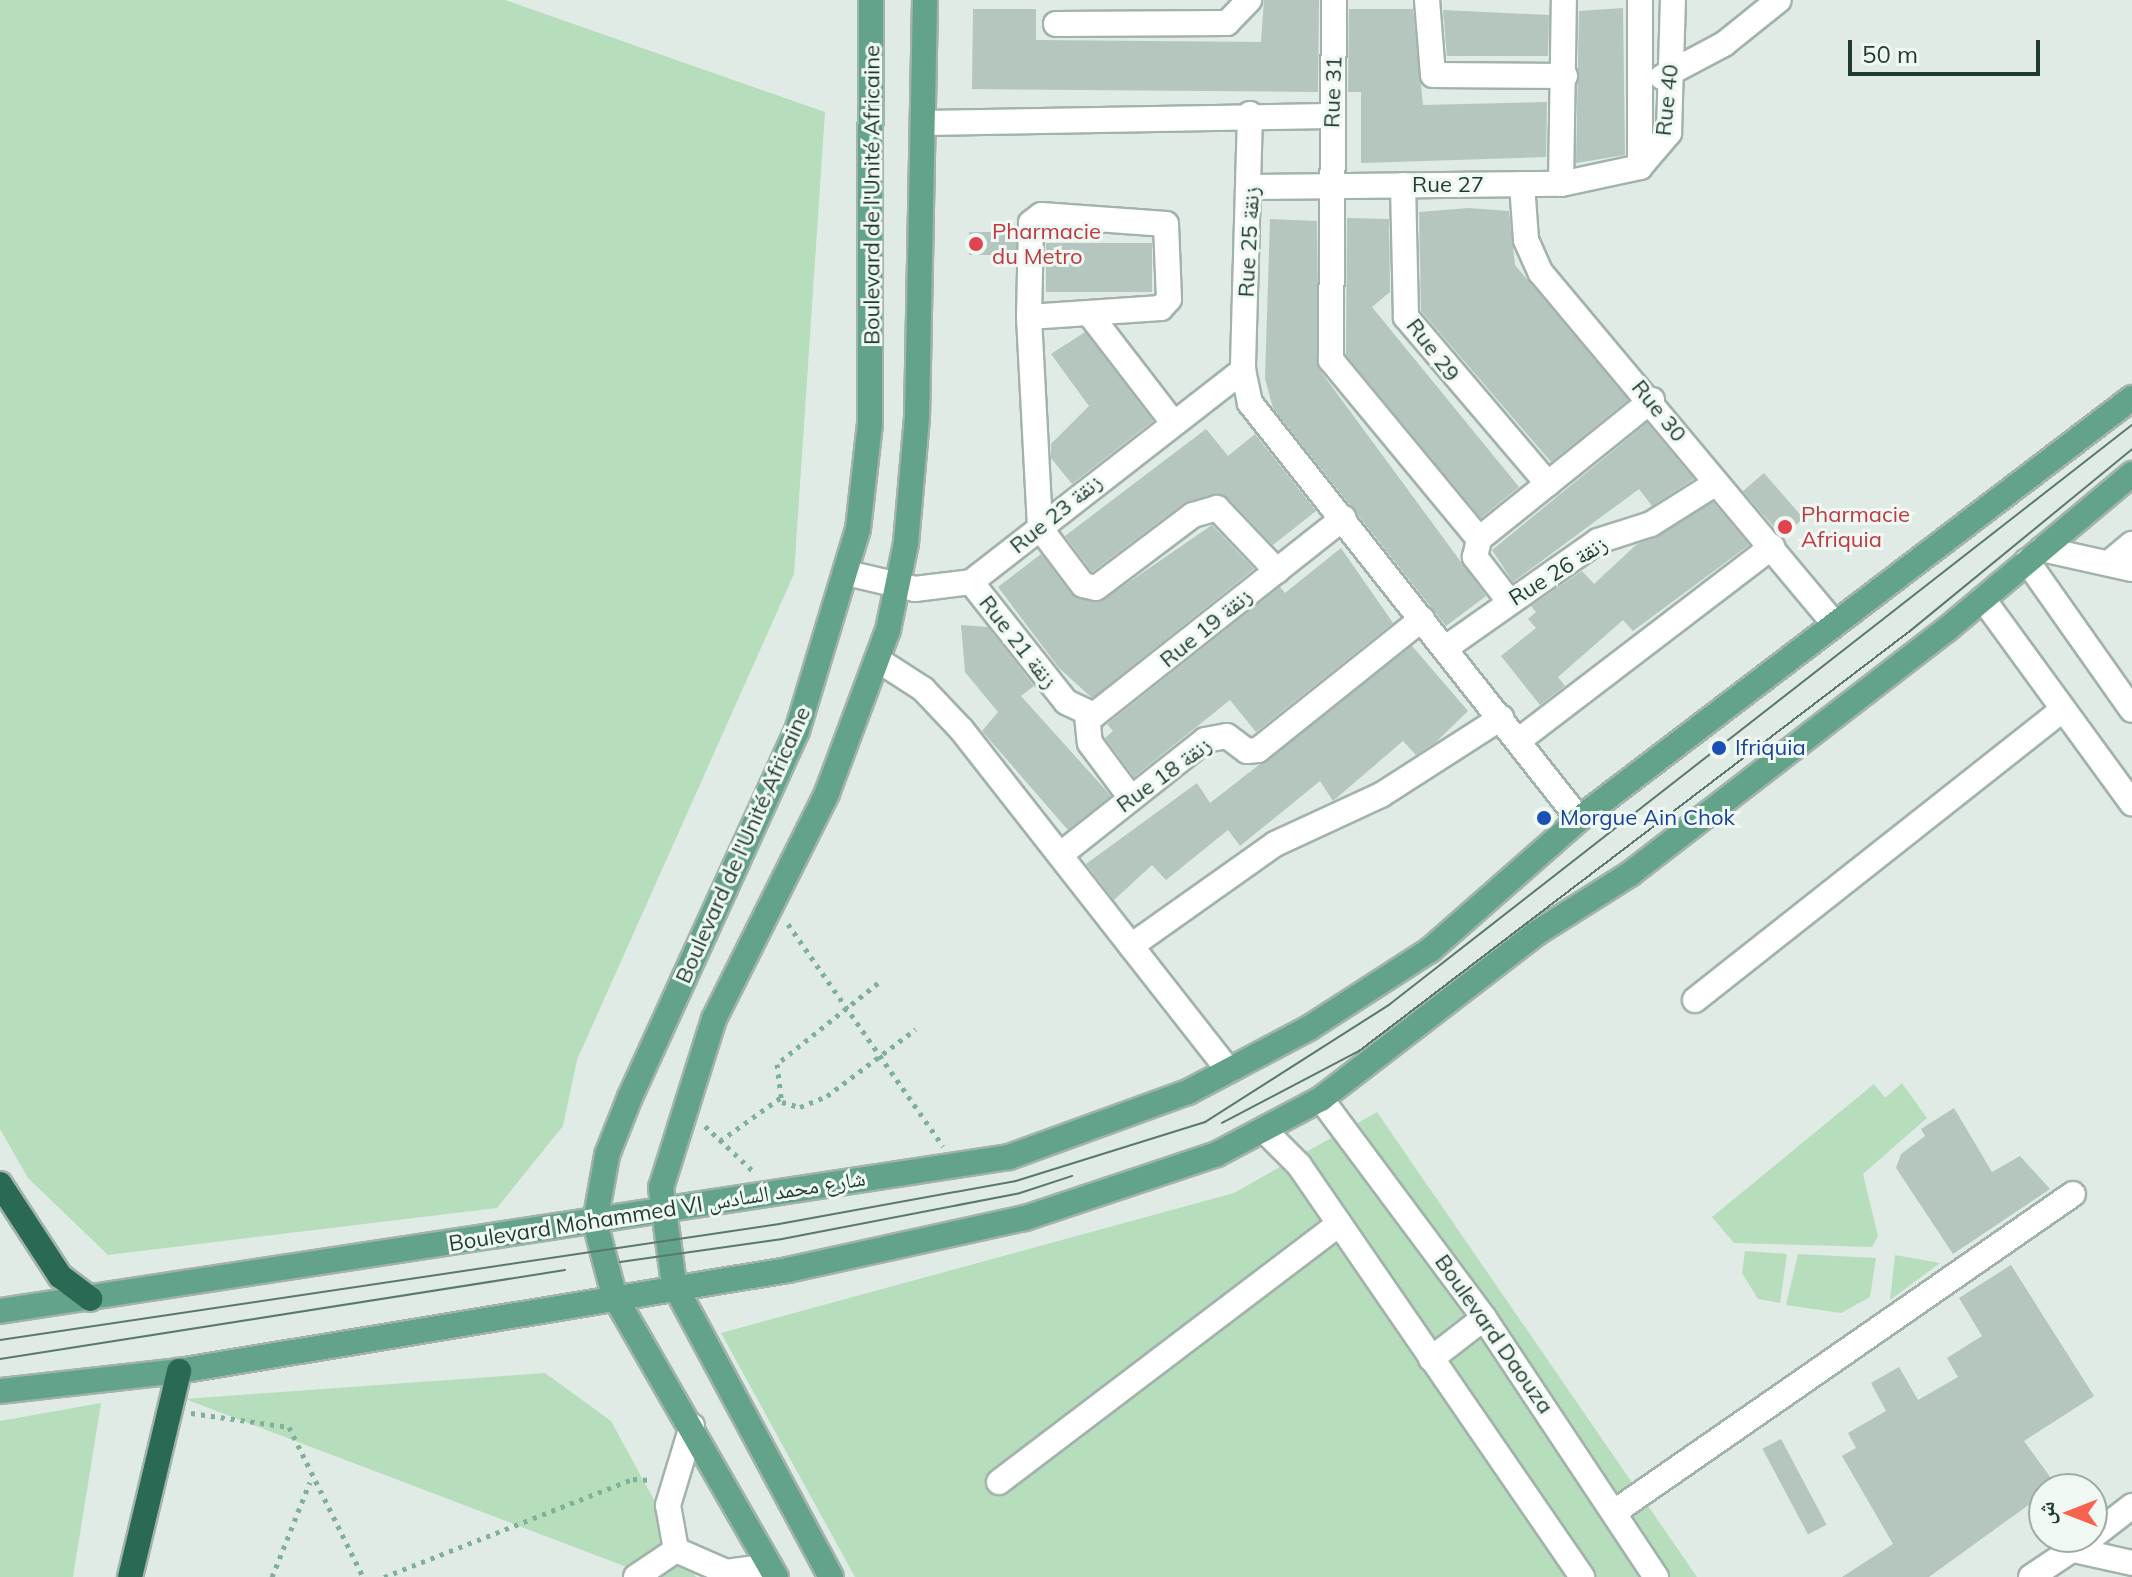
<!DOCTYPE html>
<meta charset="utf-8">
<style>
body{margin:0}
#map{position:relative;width:2132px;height:1577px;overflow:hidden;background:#dfebe4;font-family:Mulish,"Noto Naskh Arabic",sans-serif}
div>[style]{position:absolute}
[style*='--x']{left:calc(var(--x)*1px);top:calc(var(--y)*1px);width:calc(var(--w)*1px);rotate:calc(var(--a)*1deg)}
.green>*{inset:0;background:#b7debc}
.building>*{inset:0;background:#b4c6bd;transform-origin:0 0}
.path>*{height:5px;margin-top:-2.5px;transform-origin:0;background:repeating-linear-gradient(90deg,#7eb09a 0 4px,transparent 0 10px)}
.roads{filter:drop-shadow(2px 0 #a2b3ab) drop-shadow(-2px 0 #a2b3ab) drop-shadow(0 2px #a2b3ab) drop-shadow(0 -2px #a2b3ab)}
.minor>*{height:24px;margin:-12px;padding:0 12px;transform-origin:12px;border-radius:12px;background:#fff}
.major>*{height:24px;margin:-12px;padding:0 12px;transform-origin:12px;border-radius:12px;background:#62a389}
.highway>*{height:24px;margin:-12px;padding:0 12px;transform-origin:12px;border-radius:12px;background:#2a6954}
.tram>*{height:2px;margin:-1px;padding:0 1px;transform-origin:1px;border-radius:1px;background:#5a786c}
.dots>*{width:22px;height:22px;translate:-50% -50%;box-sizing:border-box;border:4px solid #f0f8f3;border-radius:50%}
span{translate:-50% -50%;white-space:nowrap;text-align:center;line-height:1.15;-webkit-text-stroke:6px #f0f8f3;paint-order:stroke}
.street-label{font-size:22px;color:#1f3c31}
.health-label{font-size:22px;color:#be3a42}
.left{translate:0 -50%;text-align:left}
.transit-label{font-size:22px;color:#164399}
.north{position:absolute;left:2028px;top:1473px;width:80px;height:80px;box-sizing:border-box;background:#f0f8f3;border:2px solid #9cada5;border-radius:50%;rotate:270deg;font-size:22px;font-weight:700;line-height:32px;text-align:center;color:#1f3c31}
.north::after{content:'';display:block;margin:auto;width:28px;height:36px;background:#f86350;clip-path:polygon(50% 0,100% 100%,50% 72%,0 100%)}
.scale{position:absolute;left:1848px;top:40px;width:192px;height:36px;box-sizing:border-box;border:4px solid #1f3c31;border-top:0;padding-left:10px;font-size:24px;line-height:28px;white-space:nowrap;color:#1f3c31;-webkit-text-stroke:6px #f0f8f3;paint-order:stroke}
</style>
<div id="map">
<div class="green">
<div style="clip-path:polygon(0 0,505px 0,825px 112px,794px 574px,577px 1060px,563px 1126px,497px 1208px,108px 1255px,28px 1178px,0 1129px)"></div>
<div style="clip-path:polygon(1902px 1083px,1927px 1118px,1863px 1174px,1878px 1236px,1872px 1247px,1734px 1243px,1712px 1217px,1874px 1084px,1885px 1098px)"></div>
<div style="clip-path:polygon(1377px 1112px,1697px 1577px,855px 1577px,721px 1333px,1234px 1193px)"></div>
<div style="clip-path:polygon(1745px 1251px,1787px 1254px,1780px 1303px,1758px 1299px,1742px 1273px)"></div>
<div style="clip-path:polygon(1798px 1254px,1876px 1258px,1870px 1297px,1841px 1313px,1786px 1305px)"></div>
<div style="clip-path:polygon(1895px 1255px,1940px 1263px,1890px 1300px)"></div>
<div style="clip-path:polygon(545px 1373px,611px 1421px,696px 1577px,653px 1577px,185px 1399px)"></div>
<div style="clip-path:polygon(101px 1403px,73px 1577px,0 1577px,0 1421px)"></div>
</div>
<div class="building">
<div style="clip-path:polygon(1264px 0,1319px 0,1318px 92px,972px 89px,973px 9px,1036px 9px,1036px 40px,1261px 42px)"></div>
<div style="clip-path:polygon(1623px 8px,1625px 155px,1576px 163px,1579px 11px)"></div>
<div style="clip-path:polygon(1349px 9px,1413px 9px,1423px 105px,1547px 102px,1546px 157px,1361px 163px,1361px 92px,1348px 92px)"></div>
<div style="clip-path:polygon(1443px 10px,1549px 15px,1548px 56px,1447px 56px)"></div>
<div style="clip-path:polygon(1469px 208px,1509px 211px,1515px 265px,1628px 400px,1551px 462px,1421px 311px,1419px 212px)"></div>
<div style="clip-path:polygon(1347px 218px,1389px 219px,1390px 292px,1372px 307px,1519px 487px,1481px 518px,1346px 355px)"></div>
<div style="clip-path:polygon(1270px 219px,1317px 221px,1319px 369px,1486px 596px,1446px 626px,1273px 408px,1265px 379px)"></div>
<div style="left:969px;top:232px;width:47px;height:23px"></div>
<div style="left:1046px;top:243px;width:106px;height:49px"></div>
<div style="clip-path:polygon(1085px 332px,1153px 421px,1072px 484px,1051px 458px,1051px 444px,1089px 406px,1051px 354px)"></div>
<div style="clip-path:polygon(1647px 423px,1694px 479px,1652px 506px,1639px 489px,1513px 582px,1492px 550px)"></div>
<div style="clip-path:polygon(1206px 429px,1228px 456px,1255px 434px,1316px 511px,1273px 545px,1228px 498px,1213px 494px,1184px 503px,1092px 572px,1065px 536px)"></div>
<div style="left:1764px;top:473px;width:60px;height:28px;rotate:49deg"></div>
<div style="clip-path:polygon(1713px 502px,1749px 545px,1633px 631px,1623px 620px,1558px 677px,1565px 686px,1540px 705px,1501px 656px,1536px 628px,1528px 619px,1536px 612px,1531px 606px,1582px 571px,1594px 584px,1636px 545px)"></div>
<div style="clip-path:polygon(1212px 525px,1254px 569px,1092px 698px,1059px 668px,998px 587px,1041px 554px,1072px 595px,1100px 602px)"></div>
<div style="clip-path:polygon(1341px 548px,1393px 623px,1256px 732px,1230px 700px,1134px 777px,1105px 738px,1113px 731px,1107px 724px,1280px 587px,1285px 593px)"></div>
<div style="clip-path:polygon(961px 625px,988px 627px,1034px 686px,1021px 696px,1111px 796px,1068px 830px,982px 731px,998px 712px,965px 672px)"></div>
<div style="clip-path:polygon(1412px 646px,1468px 711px,1436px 742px,1416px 755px,1403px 741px,1333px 801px,1320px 781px,1240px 846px,1228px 830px,1166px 880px,1152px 865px,1114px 900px,1086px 864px,1197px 783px,1210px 803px)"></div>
<div style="clip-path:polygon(1954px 1108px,1992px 1172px,2020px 1156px,2050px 1189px,1953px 1254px,1896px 1168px,1901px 1154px,1925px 1136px,1921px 1129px)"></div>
<div style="clip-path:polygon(2011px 1265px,2094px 1396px,2024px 1441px,2056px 1485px,1929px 1577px,1842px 1577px,1893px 1544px,1842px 1456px,1856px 1448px,1848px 1433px,1886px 1411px,1871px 1383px,1899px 1367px,1918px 1400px,1958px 1377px,1947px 1358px,1982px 1336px,1959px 1298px)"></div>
<div style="left:1781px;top:1439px;width:97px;height:21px;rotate:62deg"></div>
</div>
<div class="path">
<div style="--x:788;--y:924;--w:271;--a:55.1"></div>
<div style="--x:878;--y:983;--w:129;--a:141.3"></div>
<div style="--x:777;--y:1064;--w:38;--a:83"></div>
<div style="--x:782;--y:1102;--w:19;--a:16"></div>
<div style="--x:800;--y:1107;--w:29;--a:-22"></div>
<div style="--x:827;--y:1096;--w:111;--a:-37"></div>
<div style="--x:705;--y:1126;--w:66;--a:43.2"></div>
<div style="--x:720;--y:1141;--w:74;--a:-35.6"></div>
<div style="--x:191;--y:1413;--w:99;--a:8.1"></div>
<div style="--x:289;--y:1427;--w:167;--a:63.7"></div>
<div style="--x:272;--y:1577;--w:102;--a:-68.2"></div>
<div style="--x:384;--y:1577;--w:268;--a:-21.5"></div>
<div style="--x:633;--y:1479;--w:18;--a:3"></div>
</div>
<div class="roads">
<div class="minor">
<div style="--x:1334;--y:0;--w:360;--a:90.5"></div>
<div style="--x:1331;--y:360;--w:232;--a:50.4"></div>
<div style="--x:1427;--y:0;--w:75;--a:85.4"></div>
<div style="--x:1433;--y:75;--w:132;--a:0.4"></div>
<div style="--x:1640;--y:0;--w:167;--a:90"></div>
<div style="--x:1056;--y:24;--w:171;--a:-0.3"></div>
<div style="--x:1227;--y:23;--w:32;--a:-46"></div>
<div style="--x:1662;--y:77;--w:70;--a:-28"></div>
<div style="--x:1724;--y:44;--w:70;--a:-38.7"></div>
<div style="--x:1250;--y:114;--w:256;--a:91.6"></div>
<div style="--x:1243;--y:370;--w:34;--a:78"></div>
<div style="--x:1250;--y:403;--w:530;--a:51.66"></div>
<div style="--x:923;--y:123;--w:409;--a:-1"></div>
<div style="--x:1522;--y:184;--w:56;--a:85.9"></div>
<div style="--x:1526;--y:240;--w:36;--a:66"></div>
<div style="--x:1541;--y:273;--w:455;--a:50.1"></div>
<div style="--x:1561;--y:184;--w:184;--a:-89.1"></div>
<div style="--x:1403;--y:185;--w:132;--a:88.7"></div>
<div style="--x:1406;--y:317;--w:219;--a:49.6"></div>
<div style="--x:1253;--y:187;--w:308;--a:-0.6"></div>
<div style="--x:1561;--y:184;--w:81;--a:-12.1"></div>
<div style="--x:1640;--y:167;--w:45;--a:-49.5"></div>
<div style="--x:1669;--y:133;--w:133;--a:-88.3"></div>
<div style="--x:1091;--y:316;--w:133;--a:52.4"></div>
<div style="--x:1029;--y:317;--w:132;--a:-3.9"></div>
<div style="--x:1161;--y:308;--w:12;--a:-48"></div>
<div style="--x:1169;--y:299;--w:75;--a:-92.3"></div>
<div style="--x:1166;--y:224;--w:125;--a:-175.9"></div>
<div style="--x:1041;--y:215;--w:13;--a:141"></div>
<div style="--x:1031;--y:223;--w:94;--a:91.2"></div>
<div style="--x:1029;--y:317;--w:211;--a:87"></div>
<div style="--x:1040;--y:528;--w:71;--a:53"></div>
<div style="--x:1083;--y:585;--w:13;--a:13"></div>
<div style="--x:1096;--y:588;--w:121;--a:-37"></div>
<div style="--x:1193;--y:515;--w:25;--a:-16"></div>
<div style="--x:1217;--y:508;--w:87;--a:46.4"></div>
<div style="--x:2042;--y:549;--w:92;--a:12.5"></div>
<div style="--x:2027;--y:561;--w:182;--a:54.8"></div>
<div style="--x:2109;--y:563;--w:30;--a:-40"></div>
<div style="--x:847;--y:573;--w:70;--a:13.2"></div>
<div style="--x:915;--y:589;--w:56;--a:-7.1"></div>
<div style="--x:971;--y:582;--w:345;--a:-37.9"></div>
<div style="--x:971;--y:582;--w:153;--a:51.6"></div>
<div style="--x:1066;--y:702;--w:31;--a:25"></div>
<div style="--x:1094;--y:715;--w:318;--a:-38.3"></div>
<div style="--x:1983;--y:599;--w:253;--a:53.9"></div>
<div style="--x:1509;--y:601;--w:56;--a:-127.7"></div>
<div style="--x:1475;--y:557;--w:18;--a:-77"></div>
<div style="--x:1479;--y:539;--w:222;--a:-38.8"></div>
<div style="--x:1447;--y:647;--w:184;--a:-35.1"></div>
<div style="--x:1598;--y:541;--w:56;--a:-17.8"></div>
<div style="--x:1651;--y:524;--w:77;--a:-32.2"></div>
<div style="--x:878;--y:660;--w:54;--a:32.8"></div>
<div style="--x:923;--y:689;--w:55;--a:46.5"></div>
<div style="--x:961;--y:729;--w:434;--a:51.9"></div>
<div style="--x:1087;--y:716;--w:27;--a:84"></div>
<div style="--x:1090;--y:743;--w:69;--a:53.3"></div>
<div style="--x:1518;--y:741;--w:320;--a:-37.4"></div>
<div style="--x:1060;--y:855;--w:185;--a:-38.4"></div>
<div style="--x:1205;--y:740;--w:22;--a:-10"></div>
<div style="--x:1227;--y:736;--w:25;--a:37"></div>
<div style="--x:1247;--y:751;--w:11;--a:-5"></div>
<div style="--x:1258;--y:750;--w:210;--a:-38.6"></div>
<div style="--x:1131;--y:946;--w:176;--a:-35.3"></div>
<div style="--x:1275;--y:844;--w:117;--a:-24.8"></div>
<div style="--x:1381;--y:795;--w:143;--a:-32.7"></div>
<div style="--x:1695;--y:1000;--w:469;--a:-38.3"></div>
<div style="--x:1321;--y:1099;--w:273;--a:53.3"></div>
<div style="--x:1484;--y:1318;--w:311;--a:56.4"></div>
<div style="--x:1266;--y:1132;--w:47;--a:45"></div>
<div style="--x:1299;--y:1165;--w:500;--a:55.5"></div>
<div style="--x:1431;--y:1359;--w:67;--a:-37.7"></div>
<div style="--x:692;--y:1426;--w:83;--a:106.9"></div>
<div style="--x:668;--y:1505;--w:46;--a:79.9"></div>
<div style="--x:676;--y:1550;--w:55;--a:23.7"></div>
<div style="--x:726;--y:1572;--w:44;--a:-7.8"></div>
<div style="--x:999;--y:1482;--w:427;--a:-37.2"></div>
<div style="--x:1616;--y:1511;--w:556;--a:-34.75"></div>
<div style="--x:2092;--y:1537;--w:51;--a:-37.8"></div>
<div style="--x:2074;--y:1550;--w:59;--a:12.6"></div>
<div style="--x:636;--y:1577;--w:48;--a:-34"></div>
<div style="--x:2031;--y:1577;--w:72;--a:-33.7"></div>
</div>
<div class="major">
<div style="--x:0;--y:1311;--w:1021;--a:-8.68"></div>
<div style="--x:1009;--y:1157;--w:190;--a:-20"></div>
<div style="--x:1188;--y:1092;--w:137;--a:-27.9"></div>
<div style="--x:1309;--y:1028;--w:144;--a:-32.8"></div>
<div style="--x:1430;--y:950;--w:198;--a:-41.3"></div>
<div style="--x:1579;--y:819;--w:695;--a:-37.28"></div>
<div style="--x:0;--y:1391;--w:180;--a:-6.4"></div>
<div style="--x:179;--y:1371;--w:617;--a:-9.42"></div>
<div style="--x:788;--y:1270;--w:243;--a:-12.4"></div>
<div style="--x:1025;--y:1218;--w:202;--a:-18.4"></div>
<div style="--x:1217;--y:1154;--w:118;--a:-27.9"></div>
<div style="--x:1321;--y:1099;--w:270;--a:-37.6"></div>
<div style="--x:1535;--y:934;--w:112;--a:-32.3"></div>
<div style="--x:1630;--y:874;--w:399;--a:-37.7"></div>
<div style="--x:1946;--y:630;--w:243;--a:-40"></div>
<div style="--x:776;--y:1577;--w:325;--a:-119.9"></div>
<div style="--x:614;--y:1295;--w:75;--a:-104.6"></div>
<div style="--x:595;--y:1222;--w:68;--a:-79.8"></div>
<div style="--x:607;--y:1155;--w:62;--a:-68.4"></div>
<div style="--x:630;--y:1097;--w:402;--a:-65.5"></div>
<div style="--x:797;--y:731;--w:211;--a:-73.2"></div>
<div style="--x:858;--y:529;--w:106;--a:-83.5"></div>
<div style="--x:870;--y:424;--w:424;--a:-89.9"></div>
<div style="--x:831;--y:1577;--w:332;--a:-118.2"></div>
<div style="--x:674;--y:1284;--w:97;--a:-97.7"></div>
<div style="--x:661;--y:1188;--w:177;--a:-72.6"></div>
<div style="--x:714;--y:1019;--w:253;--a:-63.4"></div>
<div style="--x:827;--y:793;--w:174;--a:-69.5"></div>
<div style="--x:888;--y:630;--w:89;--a:-78.3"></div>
<div style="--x:906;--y:543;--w:126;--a:-85"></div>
<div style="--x:917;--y:417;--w:417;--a:-88.9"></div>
</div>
<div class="highway">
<div style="--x:0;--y:1184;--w:110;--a:56.9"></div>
<div style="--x:60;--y:1276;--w:38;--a:37"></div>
<div style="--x:130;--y:1577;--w:212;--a:-76.6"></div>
</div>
</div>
<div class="tram">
<div style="--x:1222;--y:1123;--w:155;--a:-27.7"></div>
<div style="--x:1359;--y:1051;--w:693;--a:-37.32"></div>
<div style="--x:1910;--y:631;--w:287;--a:-39.3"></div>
<div style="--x:620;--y:1262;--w:164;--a:-8.1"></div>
<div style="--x:782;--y:1239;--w:242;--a:-10.9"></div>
<div style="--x:1020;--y:1193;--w:55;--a:-18.1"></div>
<div style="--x:0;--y:1340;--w:788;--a:-8.47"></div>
<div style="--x:779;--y:1224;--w:241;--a:-10.3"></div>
<div style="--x:1016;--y:1181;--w:198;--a:-17.3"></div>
<div style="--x:1205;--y:1122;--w:219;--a:-32.5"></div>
<div style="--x:1390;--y:1004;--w:941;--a:-37.97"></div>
<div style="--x:0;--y:1359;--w:572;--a:-8.95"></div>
</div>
<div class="dots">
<div style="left:976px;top:244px;background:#e0444e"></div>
<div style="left:1785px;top:527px;background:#e0444e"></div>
<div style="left:1719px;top:748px;background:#1a4fb4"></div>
<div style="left:1544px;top:818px;background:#1a4fb4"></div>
</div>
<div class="street-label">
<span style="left:1333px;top:92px;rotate:-88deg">Rue 31</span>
<span style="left:1667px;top:100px;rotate:-84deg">Rue 40</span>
<span style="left:1448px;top:185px">Rue 27</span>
<span style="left:872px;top:195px;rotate:-90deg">Boulevard de l'Unité Africaine</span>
<span style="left:1249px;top:242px;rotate:-87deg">Rue 25 زنقة</span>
<span style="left:1433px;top:350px;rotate:53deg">Rue 29</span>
<span style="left:1659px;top:411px;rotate:51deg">Rue 30</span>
<span style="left:1056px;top:514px;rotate:-39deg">Rue 23 زنقة</span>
<span style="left:1558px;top:571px;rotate:-32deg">Rue 26 زنقة</span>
<span style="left:1206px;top:628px;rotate:-39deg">Rue 19 زنقة</span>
<span style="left:1018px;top:642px;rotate:52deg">Rue 21 زنقة</span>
<span style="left:1164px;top:775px;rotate:-36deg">Rue 18 زنقة</span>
<span style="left:743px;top:845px;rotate:-66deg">Boulevard de l'Unité Africaine</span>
<span style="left:657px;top:1211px;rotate:-9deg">Boulevard Mohammed VI شارع محمد السادس</span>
<span style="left:1494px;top:1334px;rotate:55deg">Boulevard Daouza</span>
</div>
<div class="health-label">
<span class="left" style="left:992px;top:244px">Pharmacie<br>du Metro</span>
<span class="left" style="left:1801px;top:527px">Pharmacie<br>Afriquia</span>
</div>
<div class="transit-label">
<span class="left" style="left:1735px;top:748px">Ifriquia</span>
<span class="left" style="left:1560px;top:818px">Morgue Ain Chok</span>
</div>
<div class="north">ش</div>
<div class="scale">50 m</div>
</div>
